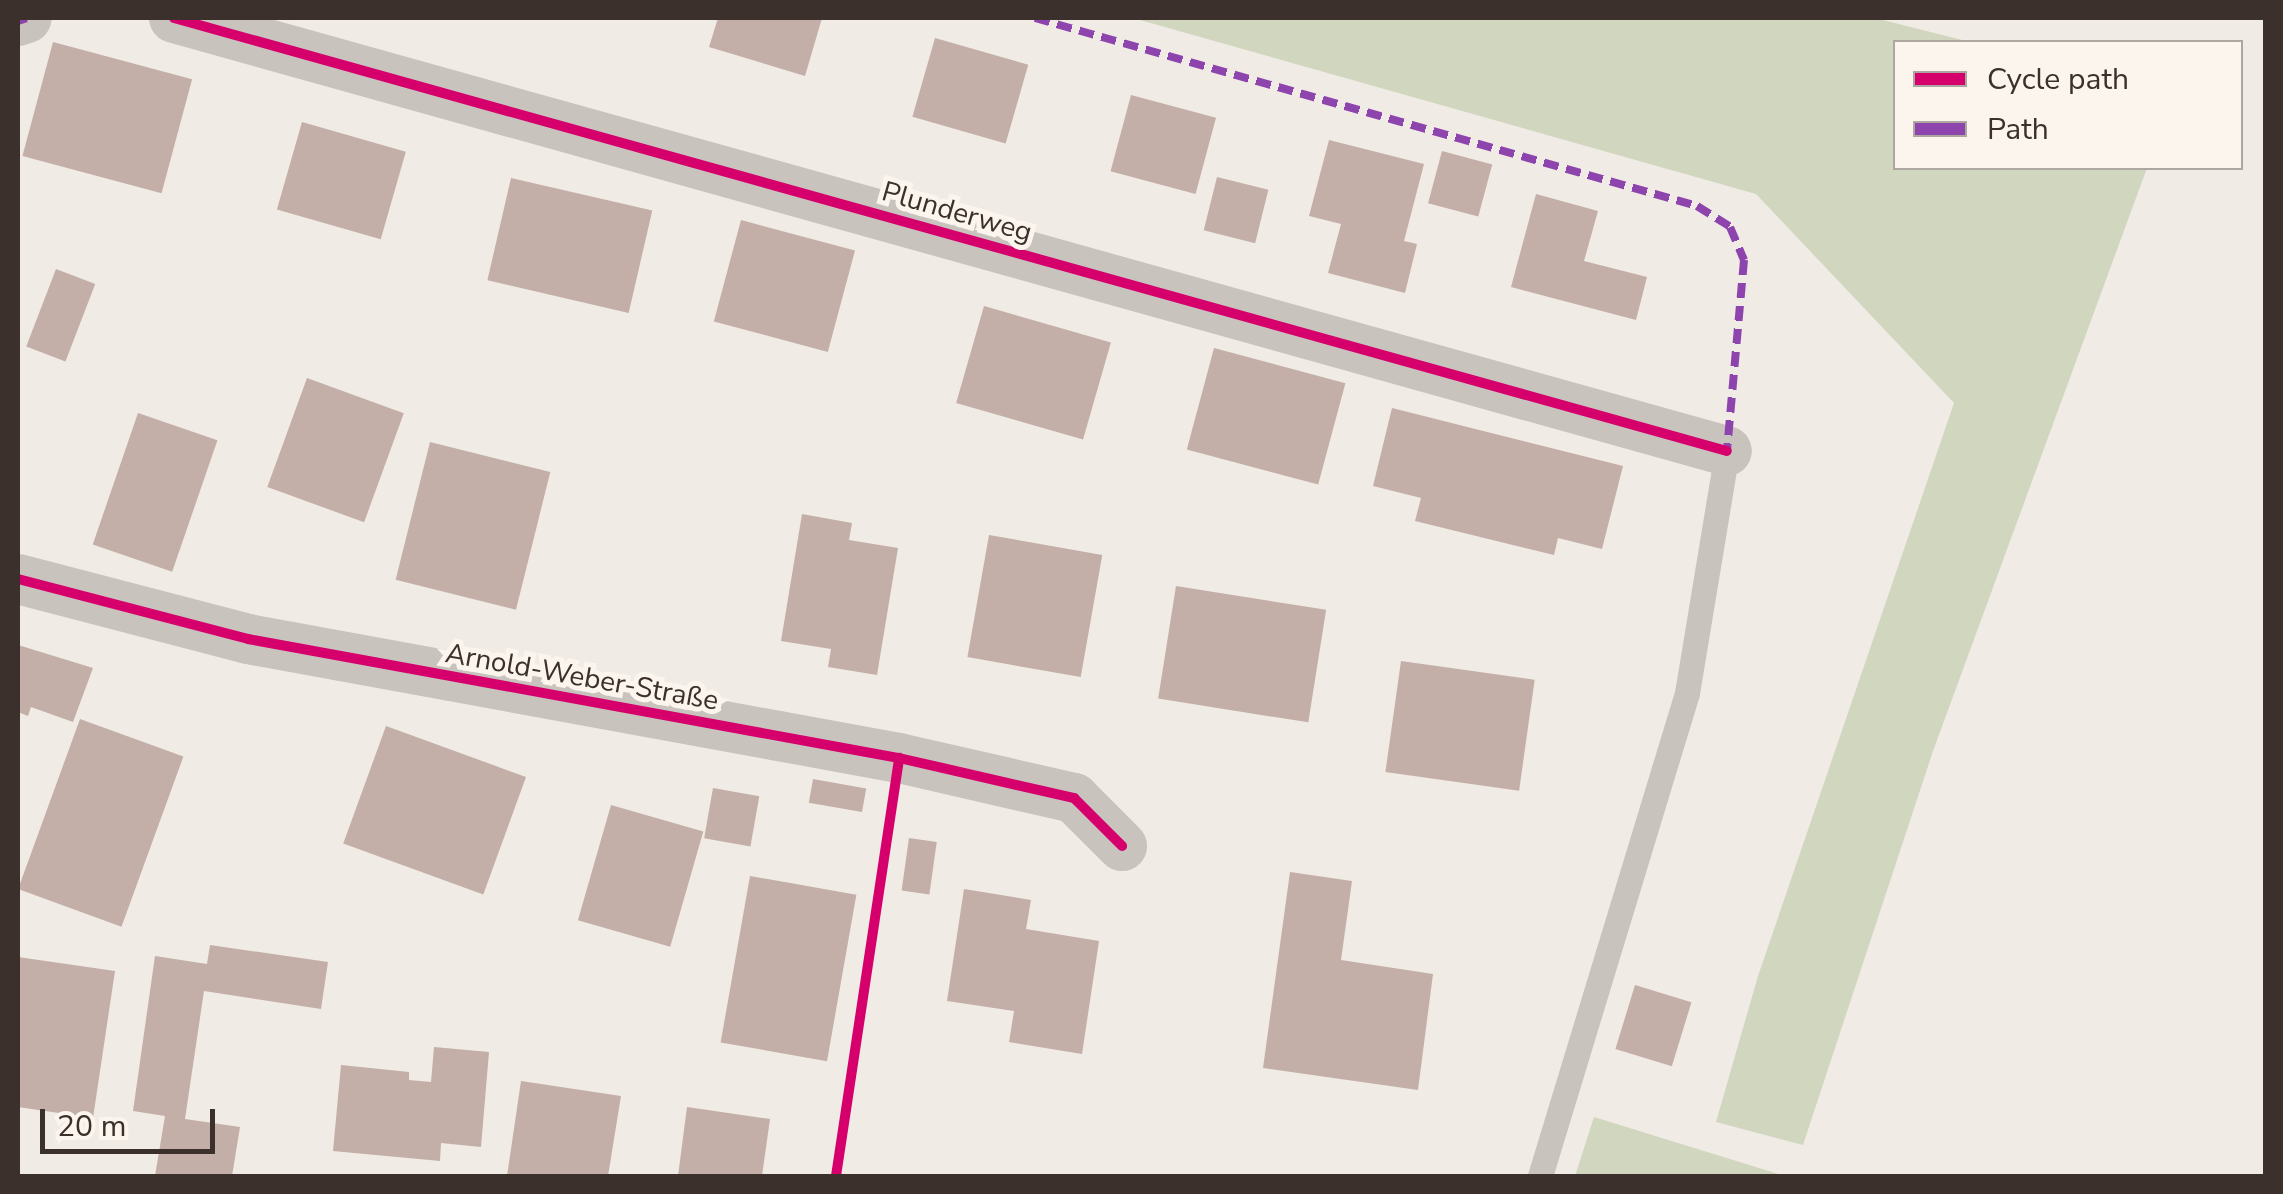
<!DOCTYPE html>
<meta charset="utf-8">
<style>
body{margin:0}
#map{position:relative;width:2283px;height:1194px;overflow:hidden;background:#f0ebe5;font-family:"Nunito Sans",sans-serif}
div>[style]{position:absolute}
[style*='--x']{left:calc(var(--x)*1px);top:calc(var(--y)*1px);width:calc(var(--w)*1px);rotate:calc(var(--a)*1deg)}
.green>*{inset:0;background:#d1d6bf}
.building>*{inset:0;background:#c3afa7;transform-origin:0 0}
.service>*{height:25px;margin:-12.5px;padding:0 12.5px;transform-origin:12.5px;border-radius:12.5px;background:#c9c3be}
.minor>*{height:50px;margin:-25px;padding:0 25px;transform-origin:25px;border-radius:25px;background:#c9c3be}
.quiet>*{height:8px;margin-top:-4px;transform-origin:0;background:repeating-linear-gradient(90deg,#8e44ad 0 15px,transparent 0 23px)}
.cycleway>*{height:10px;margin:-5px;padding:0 5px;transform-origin:5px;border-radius:5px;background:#d6006c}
span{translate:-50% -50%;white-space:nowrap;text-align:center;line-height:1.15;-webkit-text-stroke:10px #fbf5ee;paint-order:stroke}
.street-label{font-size:28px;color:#3b302b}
.frame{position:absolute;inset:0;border:20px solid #3b302b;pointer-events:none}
.legend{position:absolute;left:1893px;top:40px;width:350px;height:130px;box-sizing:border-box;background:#fbf5ee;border:2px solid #aea6a0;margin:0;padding:12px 18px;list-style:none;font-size:30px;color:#3b302b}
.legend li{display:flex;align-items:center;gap:20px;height:50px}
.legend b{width:50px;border:2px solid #aea6a0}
.scale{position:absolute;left:40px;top:1109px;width:175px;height:45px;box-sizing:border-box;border:5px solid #3b302b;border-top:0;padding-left:12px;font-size:30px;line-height:35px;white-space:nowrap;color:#3b302b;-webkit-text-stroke:8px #fbf5ee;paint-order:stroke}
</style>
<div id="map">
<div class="green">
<div style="clip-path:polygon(1133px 18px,1875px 18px,1970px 42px,1896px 42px,1896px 168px,2147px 168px,1933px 751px,1803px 1145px,1716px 1122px,1758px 976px,1954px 403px,1756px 194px)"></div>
<div style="clip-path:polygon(1594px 1117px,1785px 1176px,1575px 1176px)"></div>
</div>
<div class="building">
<div style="clip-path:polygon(718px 18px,822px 18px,805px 76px,709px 47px)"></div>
<div style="left:935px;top:38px;width:97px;height:82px;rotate:16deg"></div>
<div style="left:53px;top:42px;width:144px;height:118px;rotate:15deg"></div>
<div style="left:1131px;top:95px;width:88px;height:79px;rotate:15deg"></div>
<div style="left:302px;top:122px;width:108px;height:91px;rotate:16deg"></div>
<div style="clip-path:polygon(1329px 140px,1424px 164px,1404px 241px,1417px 244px,1405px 293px,1328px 273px,1341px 224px,1309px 216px)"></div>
<div style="left:1442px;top:151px;width:52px;height:54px;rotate:15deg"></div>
<div style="left:1217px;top:177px;width:53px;height:55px;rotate:14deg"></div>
<div style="left:511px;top:178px;width:145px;height:105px;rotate:13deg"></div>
<div style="clip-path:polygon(1536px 194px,1598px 211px,1584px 261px,1647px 277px,1636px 320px,1511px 287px)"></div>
<div style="left:741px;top:220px;width:118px;height:105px;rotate:15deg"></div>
<div style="left:56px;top:269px;width:42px;height:83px;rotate:21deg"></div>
<div style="left:984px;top:306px;width:132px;height:101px;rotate:16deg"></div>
<div style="left:1214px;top:348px;width:136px;height:105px;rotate:15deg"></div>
<div style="left:307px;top:378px;width:103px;height:116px;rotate:20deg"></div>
<div style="clip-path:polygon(1392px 408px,1623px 466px,1602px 549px,1558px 538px,1554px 555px,1415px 521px,1421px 498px,1373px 486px)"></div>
<div style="left:138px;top:413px;width:84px;height:139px;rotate:19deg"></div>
<div style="left:430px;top:442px;width:124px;height:142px;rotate:14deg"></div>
<div style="clip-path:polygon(802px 514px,852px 523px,849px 540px,898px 548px,877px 675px,828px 667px,831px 649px,781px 641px)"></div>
<div style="left:989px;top:535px;width:115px;height:124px;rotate:10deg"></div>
<div style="left:1176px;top:586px;width:152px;height:114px;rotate:9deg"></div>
<div style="clip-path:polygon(18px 645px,93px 668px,73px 722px,31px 707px,28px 716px,18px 712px)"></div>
<div style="left:1401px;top:661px;width:135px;height:112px;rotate:8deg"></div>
<div style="left:80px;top:719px;width:110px;height:181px;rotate:20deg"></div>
<div style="left:386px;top:726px;width:149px;height:125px;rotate:20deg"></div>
<div style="left:813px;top:779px;width:54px;height:24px;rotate:10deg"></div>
<div style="left:713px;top:788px;width:47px;height:51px;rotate:10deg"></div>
<div style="left:611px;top:805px;width:96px;height:120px;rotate:16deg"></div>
<div style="left:909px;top:838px;width:28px;height:53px;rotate:8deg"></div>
<div style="clip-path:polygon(1290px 872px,1352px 881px,1341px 960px,1433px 974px,1418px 1090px,1263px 1068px)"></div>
<div style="left:750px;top:876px;width:108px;height:169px;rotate:10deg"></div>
<div style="clip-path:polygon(964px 889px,1031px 900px,1026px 929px,1099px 941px,1082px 1054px,1009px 1042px,1014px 1011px,947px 1001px)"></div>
<div style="clip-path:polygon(210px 945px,328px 962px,321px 1009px,204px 991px,185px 1119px,240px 1127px,232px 1176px,155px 1176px,165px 1116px,133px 1111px,155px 956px,207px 964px)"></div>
<div style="clip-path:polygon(18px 957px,115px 971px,93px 1118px,18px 1107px)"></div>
<div style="left:1635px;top:985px;width:59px;height:67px;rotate:17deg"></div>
<div style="clip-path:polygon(434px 1047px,489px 1052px,481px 1147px,441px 1143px,440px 1161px,333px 1151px,341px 1065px,409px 1072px,409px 1080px,431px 1082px)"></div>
<div style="clip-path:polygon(521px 1081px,621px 1096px,608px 1176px,507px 1176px)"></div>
<div style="clip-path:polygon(687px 1107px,770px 1119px,762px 1176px,678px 1176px)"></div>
</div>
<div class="service">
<div style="--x:1540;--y:1176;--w:505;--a:-73.07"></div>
<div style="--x:1687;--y:693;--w:245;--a:-80.6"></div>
</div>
<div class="minor">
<div style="--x:174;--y:18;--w:1612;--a:15.58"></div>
<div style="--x:18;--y:21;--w:9;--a:-18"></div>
<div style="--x:18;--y:579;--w:238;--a:14.6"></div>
<div style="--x:248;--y:639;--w:662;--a:10.36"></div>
<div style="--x:899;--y:758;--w:180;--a:12.9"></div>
<div style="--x:1074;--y:798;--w:68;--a:45"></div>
</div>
<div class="quiet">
<div style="--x:1035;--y:18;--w:688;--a:15.85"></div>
<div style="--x:1697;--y:206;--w:39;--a:32"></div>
<div style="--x:1730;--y:227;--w:36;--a:67"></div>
<div style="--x:1744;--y:260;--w:192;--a:95.1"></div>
<div style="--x:1727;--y:451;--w:7;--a:-164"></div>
<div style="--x:18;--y:21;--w:9;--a:-18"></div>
</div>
<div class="cycleway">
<div style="--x:174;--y:18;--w:1612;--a:15.58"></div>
<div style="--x:18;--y:579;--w:238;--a:14.6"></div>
<div style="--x:248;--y:639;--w:662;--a:10.36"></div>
<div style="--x:899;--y:758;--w:180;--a:12.9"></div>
<div style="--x:1074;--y:798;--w:68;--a:45"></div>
<div style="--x:836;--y:1176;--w:423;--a:-81.4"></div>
</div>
<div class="street-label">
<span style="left:957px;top:212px;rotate:16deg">Plunderweg</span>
<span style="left:582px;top:677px;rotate:10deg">Arnold-Weber-Straße</span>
</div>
<div class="frame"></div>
<ul class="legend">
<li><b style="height:12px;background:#d6006c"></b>Cycle path</li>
<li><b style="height:12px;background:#8e44ad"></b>Path</li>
</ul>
<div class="scale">20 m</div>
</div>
